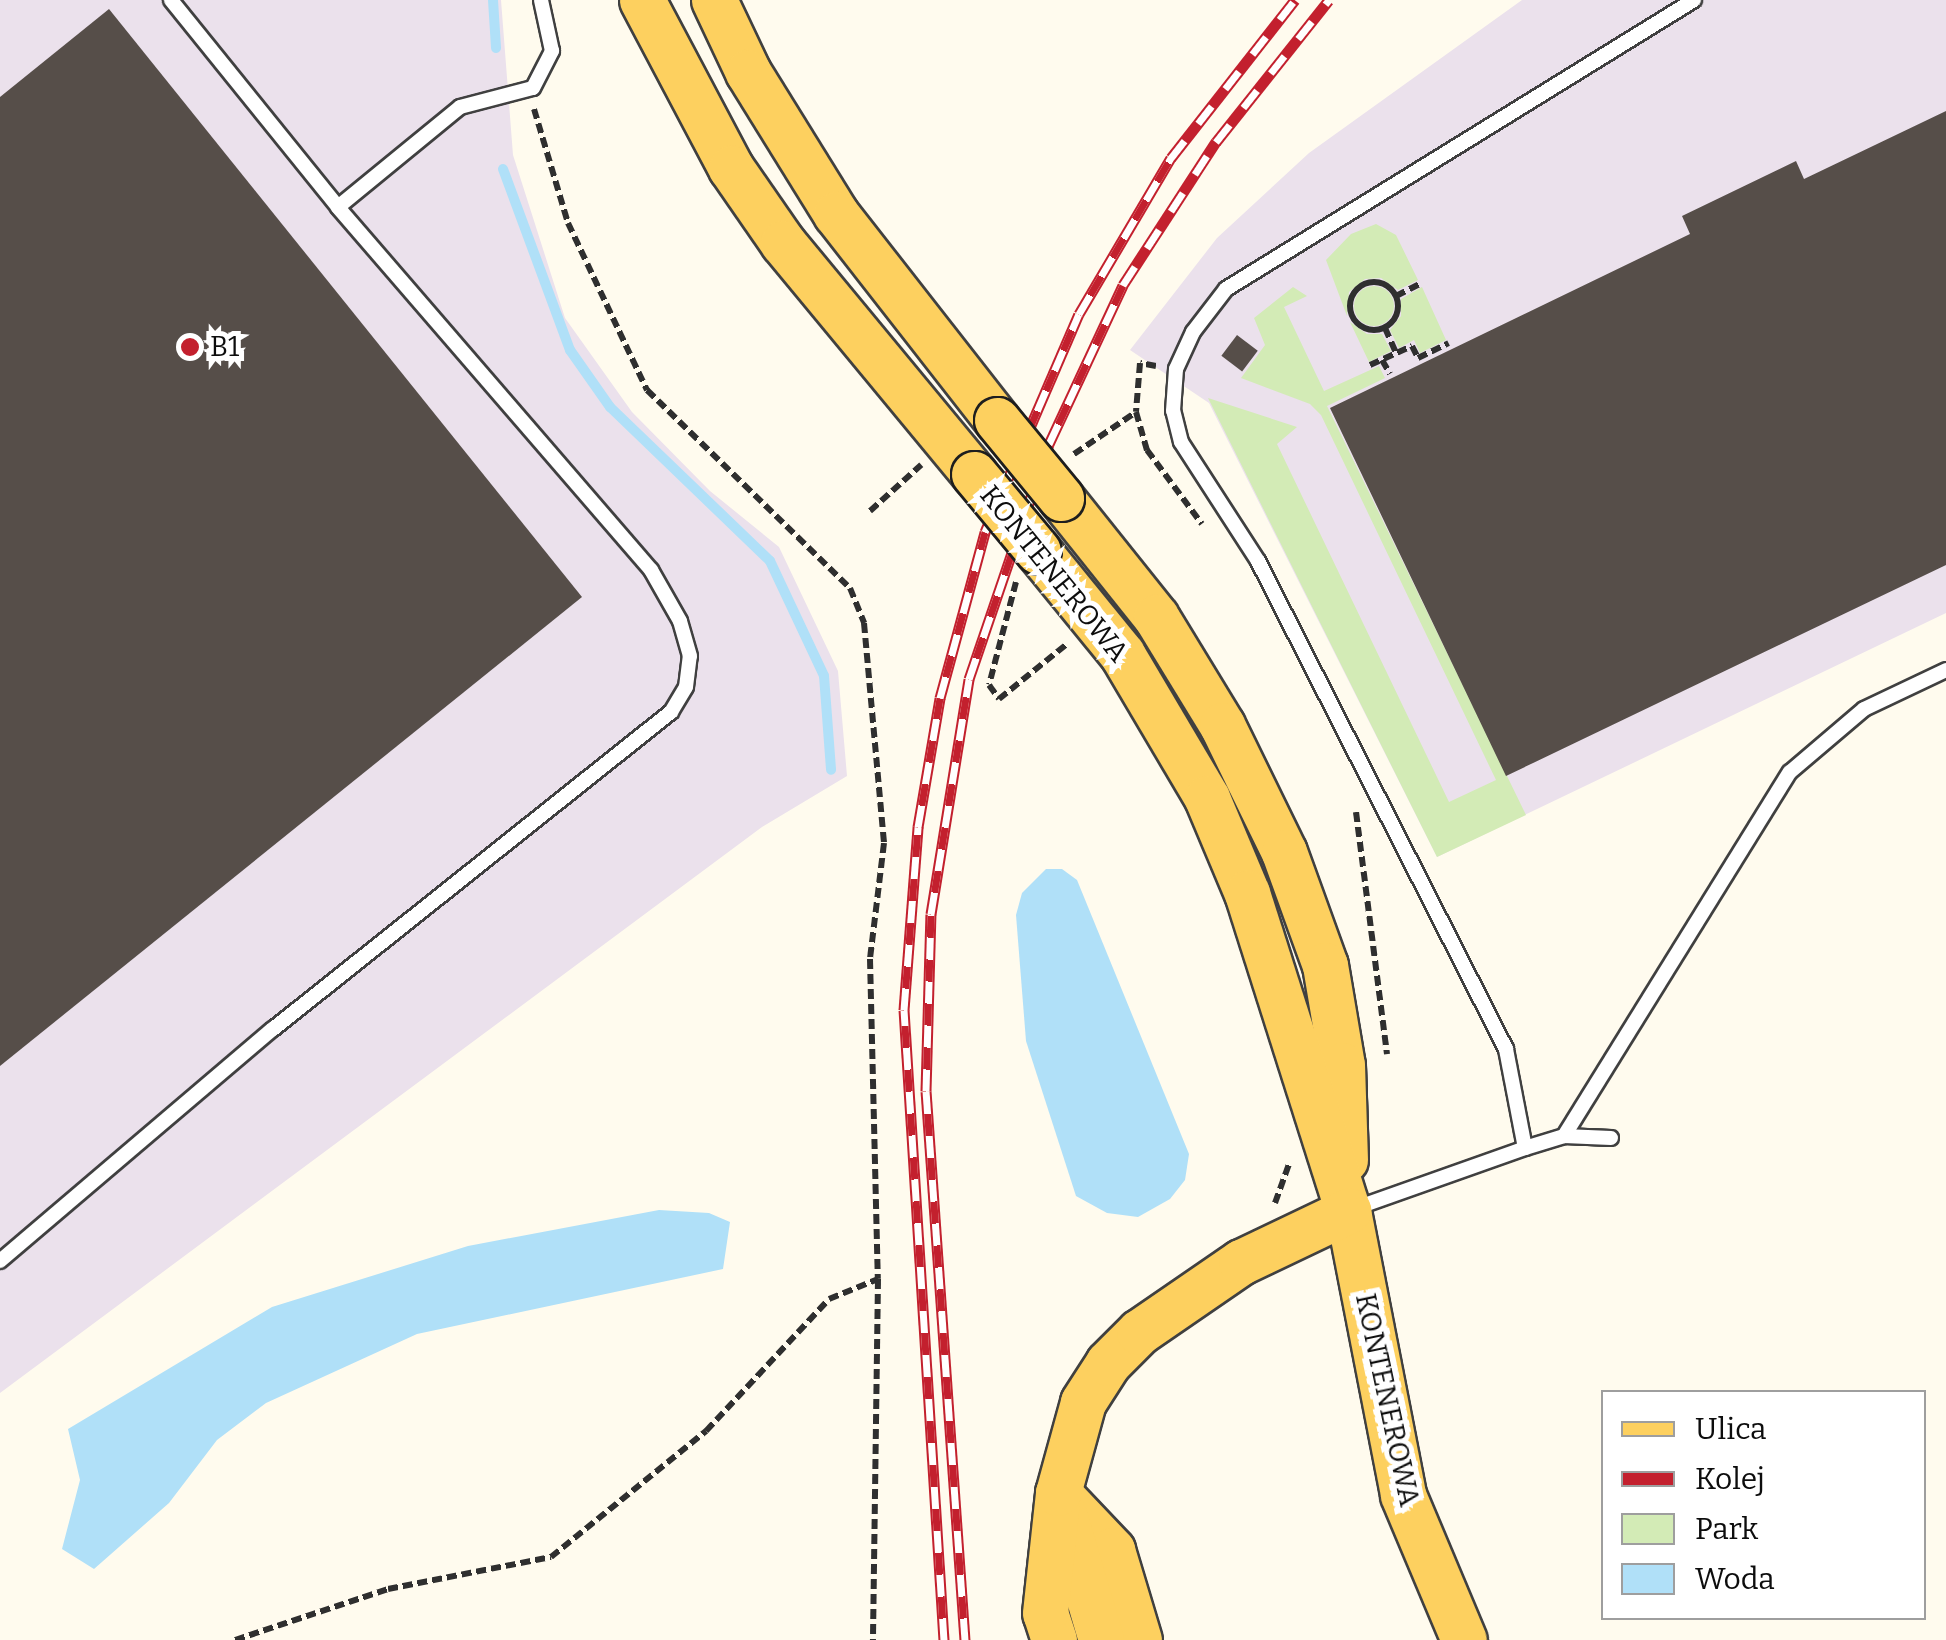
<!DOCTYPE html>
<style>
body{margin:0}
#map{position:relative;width:1946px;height:1640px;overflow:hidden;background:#fffbee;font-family:Bitter,serif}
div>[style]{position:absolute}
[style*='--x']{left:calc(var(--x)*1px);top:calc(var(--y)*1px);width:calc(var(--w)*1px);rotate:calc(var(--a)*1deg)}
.industrial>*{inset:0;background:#ebe1ec}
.green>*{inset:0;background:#d3ebb6}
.round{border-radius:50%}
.water>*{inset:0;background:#b0e0f8}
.stream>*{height:10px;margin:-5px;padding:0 5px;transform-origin:5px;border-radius:5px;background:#b0e0f8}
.building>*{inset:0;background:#564e49;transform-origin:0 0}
.path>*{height:6px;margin-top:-3px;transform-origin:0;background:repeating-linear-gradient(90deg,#2f2f2f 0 10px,transparent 0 15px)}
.path>.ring{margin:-3px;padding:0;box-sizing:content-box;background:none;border:6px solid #2f2f2f;border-radius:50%}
.roads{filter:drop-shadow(2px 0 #404040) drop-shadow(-2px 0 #404040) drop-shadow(0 2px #404040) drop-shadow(0 -2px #404040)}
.lane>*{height:14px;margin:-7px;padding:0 7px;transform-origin:7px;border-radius:7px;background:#fff}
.primary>*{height:45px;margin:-22.5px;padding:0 22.5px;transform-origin:22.5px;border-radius:22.5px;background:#fdd05f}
.rail>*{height:11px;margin-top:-5.5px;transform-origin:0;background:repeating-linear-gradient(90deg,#fff 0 22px,#c3202e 0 44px);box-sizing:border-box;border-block:2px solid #c3202e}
.bridges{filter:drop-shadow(2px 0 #1e1e1e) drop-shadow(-2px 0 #1e1e1e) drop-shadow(0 2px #1e1e1e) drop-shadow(0 -2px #1e1e1e)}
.primary-bridge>*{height:45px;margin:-22.5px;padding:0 22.5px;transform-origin:22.5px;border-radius:22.5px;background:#fdd05f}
.dots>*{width:28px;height:28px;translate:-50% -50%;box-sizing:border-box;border:5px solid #fff;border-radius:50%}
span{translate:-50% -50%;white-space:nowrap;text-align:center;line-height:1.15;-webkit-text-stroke:10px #fff;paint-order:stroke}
.poi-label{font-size:28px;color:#0d0d0d}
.left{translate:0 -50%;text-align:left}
.street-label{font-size:28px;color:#0d0d0d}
.legend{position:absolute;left:1601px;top:1390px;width:325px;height:230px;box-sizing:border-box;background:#fff;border:2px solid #9e9e9e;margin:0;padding:12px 18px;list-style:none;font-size:30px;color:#0d0d0d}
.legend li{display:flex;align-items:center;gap:20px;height:50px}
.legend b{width:50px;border:2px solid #9e9e9e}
</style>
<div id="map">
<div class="industrial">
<div style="clip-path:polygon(0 0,501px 0,513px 155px,565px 318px,632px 412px,710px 491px,779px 547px,838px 671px,847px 776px,762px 827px,0 1393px)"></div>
<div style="clip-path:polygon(1522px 0,1946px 0,1946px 613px,1437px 857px,1209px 403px,1130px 350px,1217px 238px,1309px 153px)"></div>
</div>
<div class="green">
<div style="clip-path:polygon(1376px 224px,1396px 235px,1418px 280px,1398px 290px,1381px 278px,1365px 279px,1349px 292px,1347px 316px,1326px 260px,1351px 234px)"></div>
<div class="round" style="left:1354px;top:286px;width:40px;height:40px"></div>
<div style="clip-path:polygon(1293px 287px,1307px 296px,1284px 307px,1324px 391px,1379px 366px,1385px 378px,1327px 406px,1526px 815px,1437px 857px,1208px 398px,1297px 427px,1277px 444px,1449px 802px,1496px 780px,1321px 415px,1310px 404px,1241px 378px,1265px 345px,1254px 318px)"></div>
<div style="clip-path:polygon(1422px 287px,1446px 340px,1420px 353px,1414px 340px,1399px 348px,1390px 330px,1401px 316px,1401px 299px)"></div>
<div style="clip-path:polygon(1350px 322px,1367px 334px,1382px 334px,1391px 351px,1369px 362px)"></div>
</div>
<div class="water">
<div style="clip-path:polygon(1046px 869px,1062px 869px,1077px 880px,1189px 1154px,1185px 1180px,1170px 1199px,1138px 1217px,1107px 1213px,1076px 1196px,1026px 1041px,1016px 915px,1022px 893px)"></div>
<div style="clip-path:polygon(659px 1210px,709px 1213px,730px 1222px,723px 1269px,417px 1334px,266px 1403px,217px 1440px,169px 1503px,94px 1569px,62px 1549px,80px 1480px,68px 1429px,272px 1307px,468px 1246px)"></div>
</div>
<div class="stream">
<div style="--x:493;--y:0;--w:48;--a:86.4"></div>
<div style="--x:503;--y:169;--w:193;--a:69.7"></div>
<div style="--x:570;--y:350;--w:70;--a:54.9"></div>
<div style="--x:610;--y:407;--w:222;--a:43.9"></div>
<div style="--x:770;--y:561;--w:127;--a:64.8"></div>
<div style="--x:824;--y:676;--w:94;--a:85.7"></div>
</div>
<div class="building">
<div style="clip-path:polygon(109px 9px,582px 597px,0 1066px,0 97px)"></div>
<div style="clip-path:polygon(1946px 111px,1946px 565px,1506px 776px,1330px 408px,1690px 234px,1682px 216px,1796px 161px,1804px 179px)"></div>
<div style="left:1237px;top:335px;width:26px;height:26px;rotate:37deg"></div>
</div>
<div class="path">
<div style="--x:534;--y:109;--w:119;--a:73.4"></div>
<div style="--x:568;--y:223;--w:185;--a:64.7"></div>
<div style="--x:647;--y:390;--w:284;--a:44.3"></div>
<div style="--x:850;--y:588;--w:38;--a:68"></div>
<div style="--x:864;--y:623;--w:221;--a:84.8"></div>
<div style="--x:884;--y:843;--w:117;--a:96.9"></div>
<div style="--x:870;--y:959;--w:320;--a:88.6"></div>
<div style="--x:878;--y:1279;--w:361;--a:90.8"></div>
<div class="ring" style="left:1350px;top:282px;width:42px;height:42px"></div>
<div style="--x:1396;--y:296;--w:27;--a:-27"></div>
<div style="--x:1385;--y:328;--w:27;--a:66"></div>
<div style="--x:1382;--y:360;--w:16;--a:60"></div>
<div style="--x:1370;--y:365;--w:46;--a:-24.3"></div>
<div style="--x:1412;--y:346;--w:13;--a:63"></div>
<div style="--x:1418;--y:358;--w:34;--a:-26"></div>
<div style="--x:1156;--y:366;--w:16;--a:-169"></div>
<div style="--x:1140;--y:363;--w:49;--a:94.7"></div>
<div style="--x:1136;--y:412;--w:40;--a:74"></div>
<div style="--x:1147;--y:450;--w:92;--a:53.4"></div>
<div style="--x:1074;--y:454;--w:75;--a:-34.1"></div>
<div style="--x:870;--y:511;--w:69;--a:-42"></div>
<div style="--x:1016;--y:582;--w:106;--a:104.7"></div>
<div style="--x:989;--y:685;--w:17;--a:54"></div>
<div style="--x:999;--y:699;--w:87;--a:-39"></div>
<div style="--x:1356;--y:812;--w:244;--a:82.7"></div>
<div style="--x:1275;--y:1203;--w:41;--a:-70.3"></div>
<div style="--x:235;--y:1640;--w:161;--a:-18.4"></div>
<div style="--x:388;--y:1589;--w:166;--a:-11.1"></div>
<div style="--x:551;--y:1557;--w:200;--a:-39.1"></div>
<div style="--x:706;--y:1431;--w:180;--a:-47"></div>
<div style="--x:829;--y:1299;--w:53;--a:-22.2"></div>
</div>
<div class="roads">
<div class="lane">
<div style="--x:338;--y:207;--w:158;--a:-39.3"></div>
<div style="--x:460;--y:107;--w:75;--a:-14.6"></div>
<div style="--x:533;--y:88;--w:42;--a:-62.8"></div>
<div style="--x:552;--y:51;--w:52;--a:-102.2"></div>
<div style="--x:1564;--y:1136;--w:428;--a:-58.2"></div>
<div style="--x:1790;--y:772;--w:97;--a:-40.4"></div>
<div style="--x:1864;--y:709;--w:91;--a:-25.4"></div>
<div style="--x:1525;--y:1148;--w:41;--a:-17.1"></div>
<div style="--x:1564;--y:1136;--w:47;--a:2.4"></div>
<div style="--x:1353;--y:1209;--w:182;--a:-19.5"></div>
<div style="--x:1525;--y:1148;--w:101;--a:-100.9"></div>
<div style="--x:1506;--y:1049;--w:547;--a:-116.94"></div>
<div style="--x:1258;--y:561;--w:142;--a:-122.9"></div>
<div style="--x:1181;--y:442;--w:32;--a:-104"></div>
<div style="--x:1173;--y:411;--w:42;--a:-85.9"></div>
<div style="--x:1176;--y:369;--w:41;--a:-65.3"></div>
<div style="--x:1193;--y:332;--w:54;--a:-52.5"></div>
<div style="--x:1226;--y:289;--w:550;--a:-31.7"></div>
<div style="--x:0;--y:1261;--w:358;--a:-40.4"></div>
<div style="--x:273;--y:1029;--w:509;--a:-38.54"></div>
<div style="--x:671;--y:712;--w:29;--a:-59"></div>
<div style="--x:686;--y:687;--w:31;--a:-83"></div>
<div style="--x:690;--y:656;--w:36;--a:-106"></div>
<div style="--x:680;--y:621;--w:59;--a:-119.6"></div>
<div style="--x:651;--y:570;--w:479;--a:-130.8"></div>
<div style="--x:338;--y:207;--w:266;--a:-128.9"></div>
</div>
<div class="primary">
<div style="--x:642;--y:0;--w:190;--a:62.1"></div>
<div style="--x:731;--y:168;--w:91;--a:55.3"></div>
<div style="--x:783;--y:243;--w:300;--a:50.4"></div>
<div style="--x:714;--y:0;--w:80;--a:64.7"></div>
<div style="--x:748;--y:72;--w:167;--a:58.2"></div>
<div style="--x:836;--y:214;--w:261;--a:52"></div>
<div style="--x:1061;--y:498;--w:152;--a:51.4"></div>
<div style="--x:1156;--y:617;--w:127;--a:58.6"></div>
<div style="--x:1222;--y:725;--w:141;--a:64"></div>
<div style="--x:1284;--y:852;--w:120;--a:70.1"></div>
<div style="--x:1325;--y:965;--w:101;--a:80.4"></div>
<div style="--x:1342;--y:1065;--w:95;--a:88.2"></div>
<div style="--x:1038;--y:551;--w:133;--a:50.8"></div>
<div style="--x:1122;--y:654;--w:167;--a:59.4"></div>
<div style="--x:1207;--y:798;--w:103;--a:67.2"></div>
<div style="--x:1247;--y:893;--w:334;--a:72.4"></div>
<div style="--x:1348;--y:1211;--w:289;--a:79"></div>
<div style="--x:1403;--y:1495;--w:157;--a:67.2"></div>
<div style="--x:1058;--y:1493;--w:79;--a:46.5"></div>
<div style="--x:1112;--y:1550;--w:94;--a:73.3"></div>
<div style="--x:1064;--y:1514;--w:131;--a:73.6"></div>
<div style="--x:1054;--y:1640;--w:28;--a:-108"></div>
<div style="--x:1045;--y:1613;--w:121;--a:-83.8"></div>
<div style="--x:1058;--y:1493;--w:94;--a:-74.6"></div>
<div style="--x:1083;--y:1402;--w:46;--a:-57.3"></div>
<div style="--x:1108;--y:1363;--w:44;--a:-45"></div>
<div style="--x:1139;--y:1332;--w:124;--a:-34.5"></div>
<div style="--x:1241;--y:1262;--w:119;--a:-25.5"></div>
</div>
</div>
<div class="rail">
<div style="--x:944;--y:1640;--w:631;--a:-93.63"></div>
<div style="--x:904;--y:1010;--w:184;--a:-85.6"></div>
<div style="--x:918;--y:827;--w:131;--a:-80.3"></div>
<div style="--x:940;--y:698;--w:172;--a:-74.8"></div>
<div style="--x:985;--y:532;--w:237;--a:-66.7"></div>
<div style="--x:1079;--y:314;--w:181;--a:-59.5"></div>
<div style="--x:1171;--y:158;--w:201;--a:-51.9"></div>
<div style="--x:965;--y:1640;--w:550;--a:-94.06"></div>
<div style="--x:926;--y:1091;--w:177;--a:-88.4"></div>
<div style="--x:931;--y:914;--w:238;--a:-80.8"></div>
<div style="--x:969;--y:679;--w:248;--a:-71.2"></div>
<div style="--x:1049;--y:444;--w:175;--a:-65"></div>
<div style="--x:1123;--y:285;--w:171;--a:-57"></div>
<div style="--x:1216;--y:142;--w:181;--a:-51.5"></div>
</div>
<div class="bridges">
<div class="primary-bridge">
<div style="--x:997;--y:420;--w:101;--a:50.6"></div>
<div style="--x:974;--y:474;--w:100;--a:50.3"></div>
</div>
</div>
<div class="dots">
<div style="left:190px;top:347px;background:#c3202e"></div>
</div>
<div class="poi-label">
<span class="left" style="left:210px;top:347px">B1</span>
</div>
<div class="street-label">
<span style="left:1054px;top:574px;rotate:51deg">KONTENEROWA</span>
<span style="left:1387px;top:1400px;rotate:78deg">KONTENEROWA</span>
</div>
<ul class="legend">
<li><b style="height:12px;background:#fdd05f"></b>Ulica</li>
<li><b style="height:12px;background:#c3202e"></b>Kolej</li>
<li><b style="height:28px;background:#d3ebb6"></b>Park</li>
<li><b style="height:28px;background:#b0e0f8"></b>Woda</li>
</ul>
</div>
